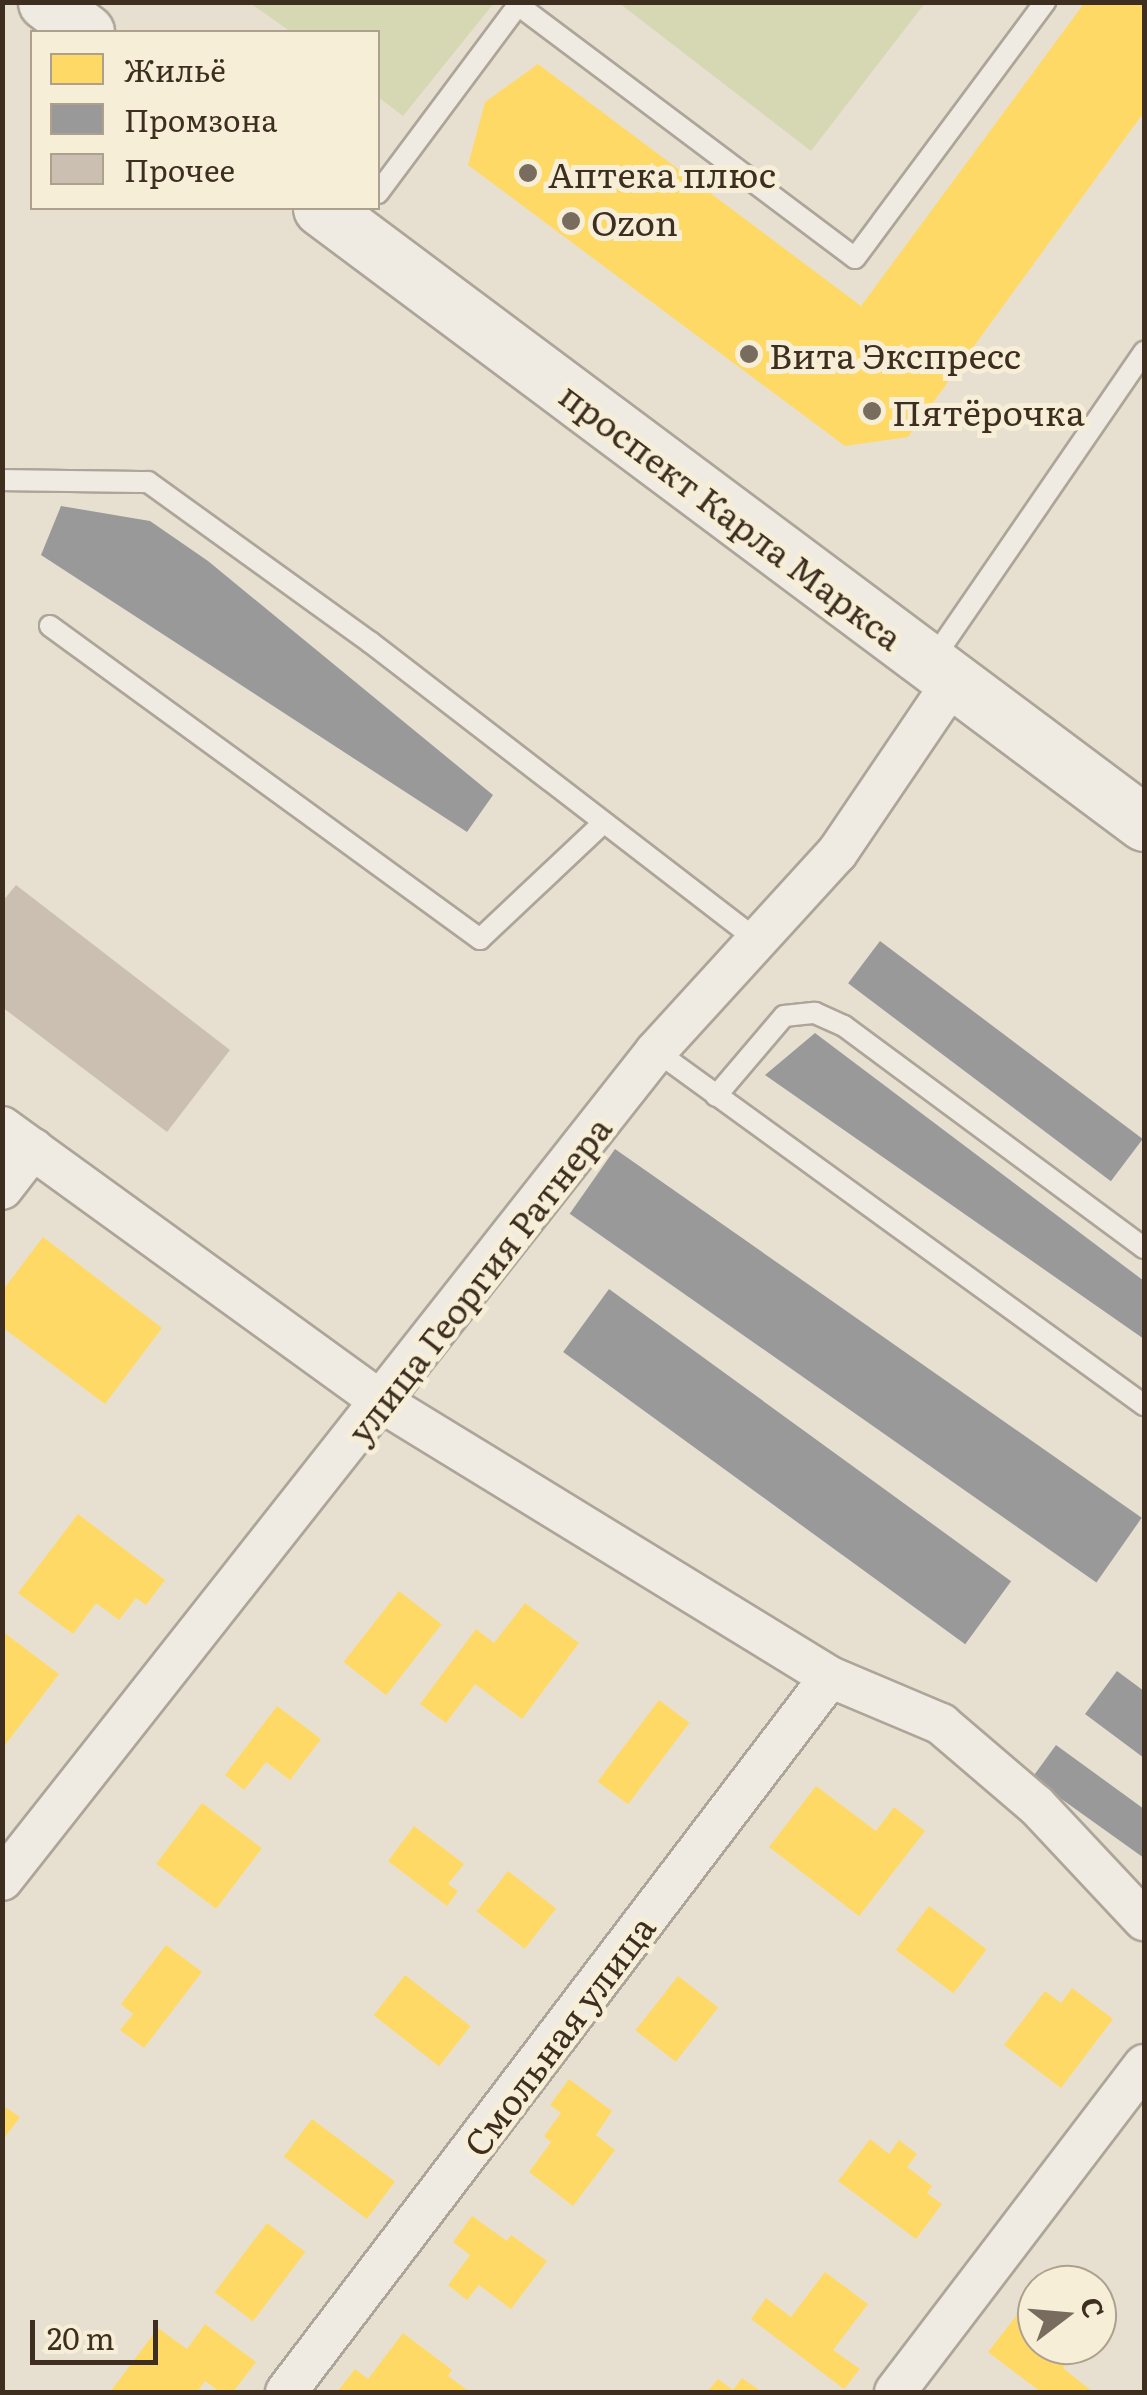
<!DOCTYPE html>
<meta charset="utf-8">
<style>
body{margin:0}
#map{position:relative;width:1147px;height:2395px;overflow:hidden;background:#e7e0d1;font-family:Literata,serif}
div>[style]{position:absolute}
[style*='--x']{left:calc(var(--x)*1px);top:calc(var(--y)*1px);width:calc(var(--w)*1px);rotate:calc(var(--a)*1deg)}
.green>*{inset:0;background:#d6d7b3}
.homes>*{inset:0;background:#ffd966;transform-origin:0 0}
.industry>*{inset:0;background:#999;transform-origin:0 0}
.building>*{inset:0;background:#cbbfb2}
.roads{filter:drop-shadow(2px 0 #ada599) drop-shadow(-2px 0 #ada599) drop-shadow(0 2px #ada599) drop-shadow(0 -2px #ada599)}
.lane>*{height:20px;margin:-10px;padding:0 10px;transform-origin:10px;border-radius:10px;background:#efebe3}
.street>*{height:40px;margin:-20px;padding:0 20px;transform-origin:20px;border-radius:20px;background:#efebe3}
.secondary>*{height:55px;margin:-27.5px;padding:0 27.5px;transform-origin:27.5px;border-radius:27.5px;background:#efebe3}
.dots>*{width:28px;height:28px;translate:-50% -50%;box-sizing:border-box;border:5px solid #f7eed8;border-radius:50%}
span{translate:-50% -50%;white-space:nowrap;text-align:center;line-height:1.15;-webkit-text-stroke:10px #f7eed8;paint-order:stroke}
.poi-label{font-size:35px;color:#3d2e20}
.left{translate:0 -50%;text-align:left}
.street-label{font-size:35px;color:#3d2e20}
.frame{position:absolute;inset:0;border:5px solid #3d2e20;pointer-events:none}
.legend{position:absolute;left:30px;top:30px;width:350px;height:180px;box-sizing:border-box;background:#f7eed8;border:2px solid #ada18e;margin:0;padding:12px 18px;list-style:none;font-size:30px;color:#3d2e20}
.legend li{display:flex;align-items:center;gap:20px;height:50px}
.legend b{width:50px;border:2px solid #ada18e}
.north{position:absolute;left:1017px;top:2265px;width:100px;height:100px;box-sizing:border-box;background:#f7eed8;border:2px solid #ada18e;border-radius:50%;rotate:74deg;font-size:28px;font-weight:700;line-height:40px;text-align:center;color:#3d2e20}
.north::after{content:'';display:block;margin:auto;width:35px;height:45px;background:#786c5e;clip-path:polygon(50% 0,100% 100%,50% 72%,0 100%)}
.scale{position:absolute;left:30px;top:2320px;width:128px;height:45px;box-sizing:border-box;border:5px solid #3d2e20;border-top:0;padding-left:12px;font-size:30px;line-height:35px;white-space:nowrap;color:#3d2e20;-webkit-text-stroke:8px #f7eed8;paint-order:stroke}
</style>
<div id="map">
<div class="green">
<div style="clip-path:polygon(250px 3px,250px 2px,494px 3px,403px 116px,378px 97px,378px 32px,291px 32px)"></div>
<div style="clip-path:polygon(619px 3px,925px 3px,811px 151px)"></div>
</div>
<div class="homes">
<div style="clip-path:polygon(1085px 2px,1144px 2px,1144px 112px,908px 437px,845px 446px,468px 165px,485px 102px,538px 64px,861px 306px)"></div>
<div style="clip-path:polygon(43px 1237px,162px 1328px,105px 1404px,2px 1327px,2px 1291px)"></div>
<div style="clip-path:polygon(78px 1514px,165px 1580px,146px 1605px,136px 1598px,119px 1620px,96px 1603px,73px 1634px,18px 1593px)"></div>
<div style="left:399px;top:1591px;width:54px;height:90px;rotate:38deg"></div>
<div style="clip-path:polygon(525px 1603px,579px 1643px,522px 1719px,475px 1684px,446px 1723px,420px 1704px,476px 1629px,494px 1643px)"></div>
<div style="clip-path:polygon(2px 1631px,59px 1674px,2px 1749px)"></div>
<div style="left:659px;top:1700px;width:38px;height:102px;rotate:37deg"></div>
<div style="clip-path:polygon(277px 1706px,321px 1739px,290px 1780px,266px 1762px,244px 1790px,225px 1775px)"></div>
<div style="clip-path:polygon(816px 1786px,876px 1831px,894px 1807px,925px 1831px,859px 1916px,769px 1847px)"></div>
<div style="left:202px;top:1803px;width:75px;height:76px;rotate:37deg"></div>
<div style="clip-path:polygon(414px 1826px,464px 1864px,448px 1884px,458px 1891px,447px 1906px,388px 1861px)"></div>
<div style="left:508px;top:1871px;width:61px;height:51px;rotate:38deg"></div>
<div style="left:929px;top:1906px;width:72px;height:55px;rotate:37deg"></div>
<div style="clip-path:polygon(166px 1945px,202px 1972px,144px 2048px,120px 2030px,133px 2014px,121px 2004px)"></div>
<div style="left:405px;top:1975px;width:83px;height:51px;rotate:38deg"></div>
<div style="left:678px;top:1976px;width:51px;height:69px;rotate:38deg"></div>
<div style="clip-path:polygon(1072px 1988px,1113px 2019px,1061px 2088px,1004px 2045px,1045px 1991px,1061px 2003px)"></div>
<div style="clip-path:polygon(569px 2079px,612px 2111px,596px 2135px,615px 2150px,573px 2206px,529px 2172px,551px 2142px,544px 2136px,561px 2113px,550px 2105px)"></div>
<div style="clip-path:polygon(2px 2105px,20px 2117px,2px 2141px)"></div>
<div style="left:312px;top:2119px;width:104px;height:47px;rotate:37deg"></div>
<div style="clip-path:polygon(870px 2139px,889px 2154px,899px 2140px,917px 2154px,907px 2167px,932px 2186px,927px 2193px,942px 2204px,916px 2239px,838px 2181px)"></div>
<div style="clip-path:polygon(472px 2216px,507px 2241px,511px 2235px,547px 2261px,511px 2309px,479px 2285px,467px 2300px,448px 2285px,470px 2255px,453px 2242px)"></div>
<div style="left:267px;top:2223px;width:48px;height:87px;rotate:37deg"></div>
<div style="clip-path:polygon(825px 2272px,868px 2304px,833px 2350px,860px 2369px,844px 2389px,751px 2319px,766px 2298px,791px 2317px)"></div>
<div style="clip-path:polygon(1016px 2316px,1037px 2332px,1037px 2345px,1078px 2348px,1063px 2368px,1093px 2392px,1041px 2392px,988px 2352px)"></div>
<div style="clip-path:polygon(205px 2324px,256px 2362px,233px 2392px,220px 2392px,205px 2381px,197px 2392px,110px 2392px,158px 2328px,187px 2349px)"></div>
<div style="clip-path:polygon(403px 2333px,452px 2370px,448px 2376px,470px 2392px,337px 2392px,355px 2369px,368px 2379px)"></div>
<div style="clip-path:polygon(742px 2378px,762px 2392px,707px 2392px,718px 2379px,733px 2390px)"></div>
</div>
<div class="industry">
<div style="clip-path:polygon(61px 506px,150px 521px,208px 561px,493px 795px,467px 832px,41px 555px)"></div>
<div style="left:880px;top:941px;width:329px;height:53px;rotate:37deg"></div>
<div style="clip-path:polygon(815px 1033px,1144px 1281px,1144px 1339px,765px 1075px)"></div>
<div style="left:615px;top:1149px;width:643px;height:79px;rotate:35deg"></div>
<div style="left:609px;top:1289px;width:497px;height:78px;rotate:36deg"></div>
<div style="clip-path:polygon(1117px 1671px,1144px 1691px,1144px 1758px,1085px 1714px)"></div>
<div style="clip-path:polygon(1056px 1745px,1144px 1809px,1144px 1858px,1032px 1778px)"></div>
</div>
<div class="building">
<div style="clip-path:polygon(16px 885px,230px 1050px,167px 1132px,2px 1007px,2px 902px)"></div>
</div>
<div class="roads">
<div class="lane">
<div style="--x:378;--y:193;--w:234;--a:-53.3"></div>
<div style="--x:518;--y:5;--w:421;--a:36.9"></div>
<div style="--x:855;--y:258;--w:319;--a:-53.4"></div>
<div style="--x:2;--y:480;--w:146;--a:0.8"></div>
<div style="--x:148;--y:482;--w:274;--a:35.8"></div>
<div style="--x:370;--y:642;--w:488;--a:37.6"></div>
<div style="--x:50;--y:626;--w:532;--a:36.05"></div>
<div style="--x:480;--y:939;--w:170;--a:-43.3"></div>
<div style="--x:933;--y:659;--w:373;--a:-55.5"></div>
<div style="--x:656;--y:1051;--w:603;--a:35.96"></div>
<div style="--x:716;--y:1096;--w:105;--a:-49.6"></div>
<div style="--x:784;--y:1016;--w:31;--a:-6"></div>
<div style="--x:815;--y:1013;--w:32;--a:24"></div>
<div style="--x:844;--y:1026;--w:373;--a:36.5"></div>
</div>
<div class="street">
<div style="--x:2;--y:1127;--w:470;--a:35.9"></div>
<div style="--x:383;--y:1403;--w:524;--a:31.51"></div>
<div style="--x:830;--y:1677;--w:121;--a:22.9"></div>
<div style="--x:941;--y:1724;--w:125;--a:40.5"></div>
<div style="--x:1036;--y:1805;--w:158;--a:46.8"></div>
<div style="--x:2;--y:1189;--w:51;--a:-52.2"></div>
<div style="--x:2;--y:1880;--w:1056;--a:-51.73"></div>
<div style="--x:656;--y:1051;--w:268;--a:-47.6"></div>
<div style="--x:837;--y:853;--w:209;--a:-55.9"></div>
<div style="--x:286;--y:2392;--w:898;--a:-52.73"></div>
<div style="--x:895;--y:2392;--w:411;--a:-52.7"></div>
</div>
<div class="secondary">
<div style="--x:46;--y:2;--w:50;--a:36.9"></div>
<div style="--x:321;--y:208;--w:1027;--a:36.77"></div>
</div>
</div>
<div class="dots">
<div style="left:528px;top:173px;background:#786c5e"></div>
<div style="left:571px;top:221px;background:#786c5e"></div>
<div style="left:749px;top:354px;background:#786c5e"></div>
<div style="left:872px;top:411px;background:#786c5e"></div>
</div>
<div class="poi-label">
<span class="left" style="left:548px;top:173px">Аптека плюс</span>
<span class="left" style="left:591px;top:221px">Ozon</span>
<span class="left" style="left:769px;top:354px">Вита Экспресс</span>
<span class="left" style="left:892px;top:411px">Пятёрочка</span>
</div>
<div class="street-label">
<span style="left:732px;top:515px;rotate:37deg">проспект Карла Маркса</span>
<span style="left:478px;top:1279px;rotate:-52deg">улица Георгия Ратнера</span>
<span style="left:558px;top:2035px;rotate:-53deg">Смольная улица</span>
</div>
<div class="frame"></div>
<ul class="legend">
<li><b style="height:28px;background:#ffd966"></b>Жильё</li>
<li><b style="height:28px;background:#999"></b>Промзона</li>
<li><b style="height:28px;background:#cbbfb2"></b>Прочее</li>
</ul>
<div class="north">С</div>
<div class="scale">20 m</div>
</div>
